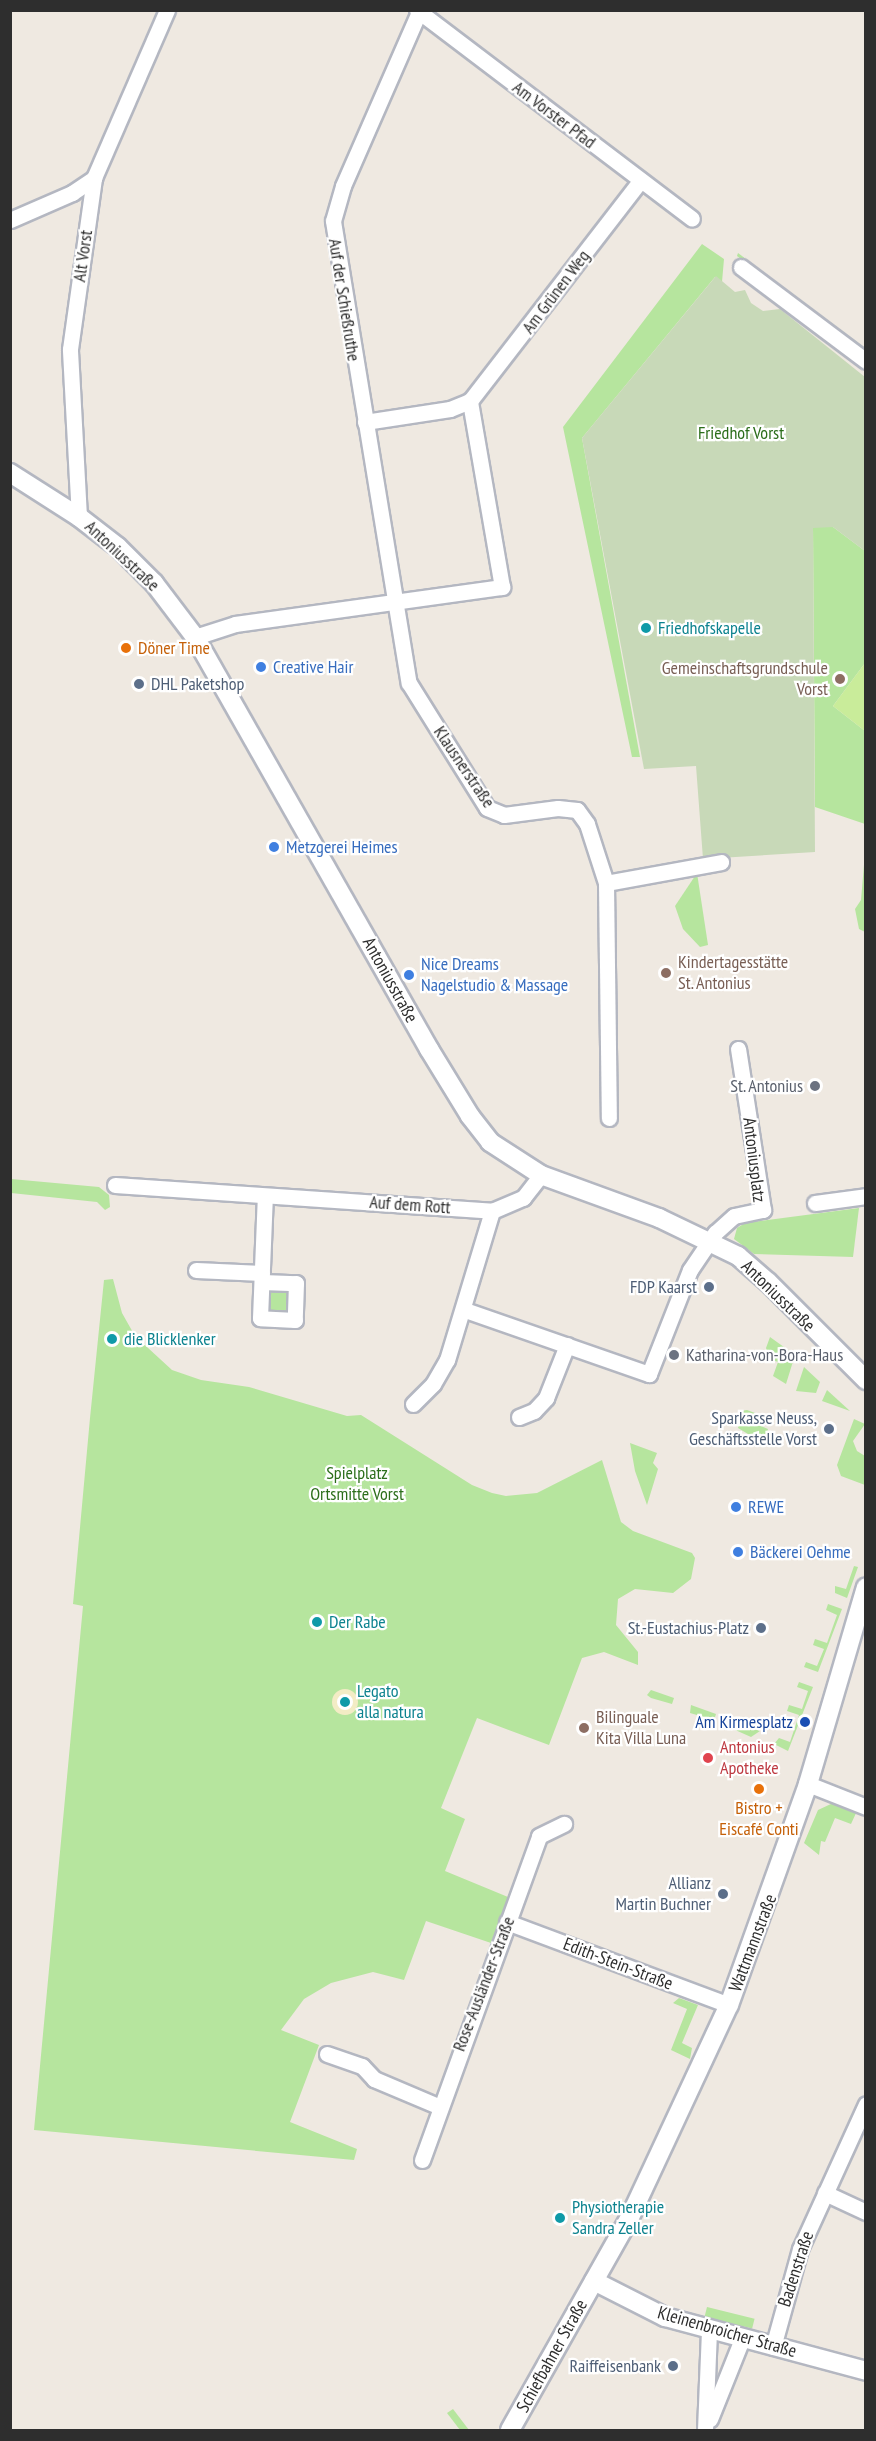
<!DOCTYPE html>
<meta charset="utf-8">
<style>
body{margin:0}
#map{position:relative;width:876px;height:2441px;overflow:hidden;background:#efe9e1;font-family:"PT Sans Narrow",sans-serif}
div>[style]{position:absolute}
[style*='--x']{left:calc(var(--x)*1px);top:calc(var(--y)*1px);width:calc(var(--w)*1px);rotate:calc(var(--a)*1deg)}
.green>*{inset:0;background:#b6e59e;transform-origin:0 0}
.sand>*{inset:0;background:#f3ecc5}
.round{border-radius:50%}
.cemetery>*{inset:0;background:#c8d9b8}
.pitch>*{inset:0;background:#c9ec9a}
.roads{filter:drop-shadow(2px 0 #b4b7c1) drop-shadow(-2px 0 #b4b7c1) drop-shadow(0 2px #b4b7c1) drop-shadow(0 -2px #b4b7c1)}
.minor>*{height:15px;margin:-7.5px;padding:0 7.5px;transform-origin:7.5px;border-radius:7.5px;background:#fff}
.tertiary>*{height:18px;margin:-9px;padding:0 9px;transform-origin:9px;border-radius:9px;background:#fff}
.dots>*{width:16px;height:16px;translate:-50% -50%;box-sizing:border-box;border:3px solid #fff;border-radius:50%}
span{translate:-50% -50%;white-space:nowrap;text-align:center;line-height:1.15;-webkit-text-stroke:4.5px #fff;paint-order:stroke}
.street-label{font-size:18px;color:#2e2e2e}
.park-label{font-size:18px;color:#2c6e1b}
.culture-label{font-size:18px;color:#0d838f}
.left{translate:0 -50%;text-align:left}
.food-label{font-size:18px;color:#c56008}
.shop-label{font-size:18px;color:#366cbe}
.education-label{font-size:18px;color:#785e54}
.right{translate:-100% -50%;text-align:right}
.service-label{font-size:18px;color:#4e5e75}
.worship-label{font-size:18px;color:#5b616d}
.transit-label{font-size:18px;color:#164399}
.health-label{font-size:18px;color:#be3a42}
.frame{position:absolute;inset:0;border:12px solid #2e2e2e;pointer-events:none}
</style>
<div id="map">
<div class="green">
<div style="clip-path:polygon(702px 244px,724px 259px,722px 282px,715px 277px,582px 438px,640px 757px,632px 757px,563px 427px)"></div>
<div style="clip-path:polygon(738px 253px,865px 348px,865px 354px,737px 256px)"></div>
<div style="clip-path:polygon(813px 527px,833px 527px,865px 551px,865px 663px,833px 706px,865px 731px,865px 824px,815px 807px)"></div>
<div style="clip-path:polygon(865px 853px,865px 932px,859px 929px,855px 909px,861px 900px)"></div>
<div style="clip-path:polygon(697px 873px,708px 945px,700px 947px,683px 929px,675px 906px)"></div>
<div style="clip-path:polygon(11px 1179px,99px 1187px,109px 1195px,110px 1207px,105px 1210px,97px 1202px,11px 1193px)"></div>
<div style="clip-path:polygon(859px 1208px,853px 1257px,754px 1254px,734px 1239px,737px 1228px,745px 1223px)"></div>
<div style="clip-path:polygon(113px 1279px,122px 1313px,135px 1336px,172px 1370px,201px 1380px,249px 1387px,347px 1416px,361px 1415px,472px 1485px,492px 1493px,506px 1496px,537px 1493px,602px 1460px,621px 1522px,633px 1531px,692px 1553px,695px 1558px,691px 1579px,673px 1593px,635px 1589px,618px 1599px,616px 1625px,638px 1652px,638px 1665px,604px 1652px,582px 1658px,549px 1745px,477px 1718px,441px 1808px,465px 1819px,445px 1871px,508px 1897px,491px 1943px,426px 1921px,404px 1980px,373px 1972px,331px 1983px,304px 1999px,281px 2030px,319px 2045px,290px 2122px,357px 2149px,354px 2160px,34px 2130px,83px 1606px,73px 1604px,90px 1418px,104px 1280px)"></div>
<div style="left:268px;top:1289px;width:21px;height:22px;rotate:3deg"></div>
<div style="clip-path:polygon(770px 1337px,795px 1355px,786px 1384px,773px 1376px,778px 1362px,770px 1359px,766px 1348px)"></div>
<div style="clip-path:polygon(804px 1367px,820px 1382px,816px 1393px,796px 1391px)"></div>
<div style="clip-path:polygon(827px 1390px,850px 1411px,822px 1401px)"></div>
<div style="clip-path:polygon(747px 1410px,755px 1413px,752px 1422px,768px 1429px,763px 1443px,738px 1428px,741px 1411px)"></div>
<div style="clip-path:polygon(854px 1419px,865px 1424px,853px 1441px,857px 1451px,865px 1456px,865px 1485px,841px 1476px,837px 1465px)"></div>
<div style="clip-path:polygon(630px 1443px,657px 1453px,653px 1463px,658px 1469px,647px 1505px,635px 1471px)"></div>
<div style="clip-path:polygon(854px 1566px,858px 1567px,847px 1598px,835px 1593px,835px 1586px,846px 1589px)"></div>
<div style="clip-path:polygon(828px 1604px,842px 1609px,818px 1672px,804px 1667px,806px 1662px,817px 1666px,824px 1649px,813px 1645px,815px 1639px,827px 1643px,837px 1615px,826px 1610px)"></div>
<div style="clip-path:polygon(799px 1682px,813px 1687px,788px 1751px,774px 1744px,779px 1738px,790px 1742px,799px 1715px,787px 1711px,789px 1705px,802px 1709px,808px 1691px,797px 1687px)"></div>
<div style="clip-path:polygon(651px 1690px,674px 1698px,672px 1704px,651px 1698px,647px 1695px)"></div>
<div style="clip-path:polygon(691px 1705px,716px 1714px,714px 1720px,690px 1713px)"></div>
<div style="clip-path:polygon(735px 1721px,760px 1731px,751px 1737px,733px 1729px)"></div>
<div style="clip-path:polygon(833px 1803px,857px 1811px,851px 1824px,835px 1818px,825px 1842px,821px 1841px,819px 1855px,804px 1843px,818px 1810px)"></div>
<div style="clip-path:polygon(679px 1998px,698px 2005px,682px 2043px,692px 2048px,690px 2059px,671px 2050px,687px 2009px,673px 2003px)"></div>
<div style="left:707px;top:2307px;width:49px;height:10px;rotate:14deg"></div>
<div style="clip-path:polygon(453px 2409px,469px 2430px,460px 2430px,447px 2413px)"></div>
</div>
<div class="sand">
<div class="round" style="left:332px;top:1689px;width:26px;height:26px"></div>
</div>
<div class="cemetery">
<div style="clip-path:polygon(716px 276px,735px 292px,745px 290px,751px 303px,763px 311px,780px 309px,865px 377px,865px 551px,833px 527px,813px 528px,815px 852px,703px 859px,696px 766px,644px 769px,582px 438px)"></div>
</div>
<div class="pitch">
<div style="clip-path:polygon(865px 663px,865px 731px,833px 706px)"></div>
</div>
<div class="roads">
<div class="minor">
<div style="--x:417;--y:10;--w:345;--a:37.2"></div>
<div style="--x:419;--y:12;--w:190;--a:113.6"></div>
<div style="--x:343;--y:186;--w:36;--a:106"></div>
<div style="--x:333;--y:221;--w:468;--a:80.7"></div>
<div style="--x:409;--y:683;--w:147;--a:58"></div>
<div style="--x:487;--y:808;--w:18;--a:22"></div>
<div style="--x:504;--y:815;--w:54;--a:-7.4"></div>
<div style="--x:558;--y:808;--w:19;--a:6"></div>
<div style="--x:577;--y:810;--w:17;--a:54"></div>
<div style="--x:587;--y:824;--w:62;--a:72.1"></div>
<div style="--x:606;--y:883;--w:117;--a:-10.3"></div>
<div style="--x:10;--y:220;--w:68;--a:-23.5"></div>
<div style="--x:72;--y:193;--w:27;--a:-34"></div>
<div style="--x:741;--y:267;--w:156;--a:36.9"></div>
<div style="--x:365;--y:422;--w:86;--a:-8.7"></div>
<div style="--x:450;--y:409;--w:22;--a:-22"></div>
<div style="--x:470;--y:401;--w:279;--a:-52.3"></div>
<div style="--x:79;--y:517;--w:168;--a:-93.1"></div>
<div style="--x:70;--y:349;--w:173;--a:-82"></div>
<div style="--x:94;--y:178;--w:183;--a:-66.5"></div>
<div style="--x:195;--y:637;--w:42;--a:-18"></div>
<div style="--x:235;--y:624;--w:270;--a:-7.9"></div>
<div style="--x:502;--y:587;--w:189;--a:-99.8"></div>
<div style="--x:606;--y:883;--w:235;--a:89.3"></div>
<div style="--x:115;--y:1185;--w:378;--a:3.9"></div>
<div style="--x:492;--y:1211;--w:34;--a:-23"></div>
<div style="--x:523;--y:1198;--w:29;--a:-52"></div>
<div style="--x:815;--y:1203;--w:51;--a:-7.8"></div>
<div style="--x:196;--y:1270;--w:66;--a:2.6"></div>
<div style="--x:262;--y:1282;--w:34;--a:2"></div>
<div style="--x:296;--y:1283;--w:37;--a:92"></div>
<div style="--x:295;--y:1320;--w:35;--a:-177"></div>
<div style="--x:260;--y:1318;--w:122;--a:-87.7"></div>
<div style="--x:465;--y:1310;--w:195;--a:19.2"></div>
<div style="--x:649;--y:1374;--w:112;--a:-68.5"></div>
<div style="--x:690;--y:1270;--w:45;--a:-56"></div>
<div style="--x:715;--y:1233;--w:25;--a:-42"></div>
<div style="--x:734;--y:1216;--w:30;--a:-12"></div>
<div style="--x:763;--y:1210;--w:163;--a:-98.8"></div>
<div style="--x:413;--y:1404;--w:28;--a:-45"></div>
<div style="--x:433;--y:1384;--w:28;--a:-60"></div>
<div style="--x:447;--y:1360;--w:156;--a:-73.2"></div>
<div style="--x:519;--y:1417;--w:16;--a:-22"></div>
<div style="--x:534;--y:1411;--w:18;--a:-47"></div>
<div style="--x:546;--y:1398;--w:57;--a:-68.4"></div>
<div style="--x:808;--y:1784;--w:62;--a:21.6"></div>
<div style="--x:507;--y:1922;--w:237;--a:20.5"></div>
<div style="--x:327;--y:2054;--w:37;--a:19"></div>
<div style="--x:362;--y:2066;--w:18;--a:47"></div>
<div style="--x:374;--y:2079;--w:69;--a:22.9"></div>
<div style="--x:422;--y:2160;--w:344;--a:-70.1"></div>
<div style="--x:539;--y:1836;--w:28;--a:-26"></div>
<div style="--x:825;--y:2193;--w:45;--a:24.9"></div>
<div style="--x:773;--y:2347;--w:102;--a:-74.6"></div>
<div style="--x:800;--y:2249;--w:159;--a:-65.5"></div>
<div style="--x:710;--y:2419;--w:86;--a:-68.2"></div>
<div style="--x:705;--y:2430;--w:99;--a:-87.7"></div>
</div>
<div class="tertiary">
<div style="--x:10;--y:473;--w:82;--a:32.5"></div>
<div style="--x:79;--y:517;--w:49;--a:37.6"></div>
<div style="--x:118;--y:547;--w:51;--a:45"></div>
<div style="--x:154;--y:583;--w:68;--a:52.8"></div>
<div style="--x:195;--y:637;--w:474;--a:60.4"></div>
<div style="--x:429;--y:1049;--w:79;--a:58.5"></div>
<div style="--x:470;--y:1116;--w:33;--a:52"></div>
<div style="--x:490;--y:1142;--w:61;--a:32.9"></div>
<div style="--x:541;--y:1175;--w:126;--a:20"></div>
<div style="--x:659;--y:1218;--w:88;--a:25.7"></div>
<div style="--x:738;--y:1256;--w:40;--a:41"></div>
<div style="--x:768;--y:1282;--w:139;--a:45"></div>
<div style="--x:594;--y:2281;--w:80;--a:26.9"></div>
<div style="--x:665;--y:2317;--w:208;--a:15"></div>
<div style="--x:510;--y:2430;--w:244;--a:-60.6"></div>
<div style="--x:630;--y:2217;--w:234;--a:-65"></div>
<div style="--x:729;--y:2005;--w:235;--a:-70.3"></div>
<div style="--x:808;--y:1784;--w:205;--a:-73.6"></div>
</div>
</div>
<div class="dots">
<div style="left:646px;top:628px;background:#0f9aa8"></div>
<div style="left:126px;top:648px;background:#e8710a"></div>
<div style="left:261px;top:667px;background:#3f7fe0"></div>
<div style="left:840px;top:679px;background:#8d6e63"></div>
<div style="left:139px;top:684px;background:#5c6f8a"></div>
<div style="left:274px;top:847px;background:#3f7fe0"></div>
<div style="left:666px;top:973px;background:#8d6e63"></div>
<div style="left:409px;top:975px;background:#3f7fe0"></div>
<div style="left:815px;top:1086px;background:#6b7280"></div>
<div style="left:709px;top:1287px;background:#5c6f8a"></div>
<div style="left:112px;top:1339px;background:#0f9aa8"></div>
<div style="left:674px;top:1355px;background:#6b7280"></div>
<div style="left:829px;top:1429px;background:#5c6f8a"></div>
<div style="left:736px;top:1507px;background:#3f7fe0"></div>
<div style="left:738px;top:1552px;background:#3f7fe0"></div>
<div style="left:317px;top:1622px;background:#0f9aa8"></div>
<div style="left:761px;top:1628px;background:#5c6f8a"></div>
<div style="left:345px;top:1702px;background:#0f9aa8"></div>
<div style="left:805px;top:1722px;background:#1a4fb4"></div>
<div style="left:584px;top:1728px;background:#8d6e63"></div>
<div style="left:708px;top:1758px;background:#e0444e"></div>
<div style="left:759px;top:1789px;background:#e8710a"></div>
<div style="left:723px;top:1894px;background:#5c6f8a"></div>
<div style="left:560px;top:2218px;background:#0f9aa8"></div>
<div style="left:673px;top:2366px;background:#5c6f8a"></div>
</div>
<div class="street-label">
<span style="left:554px;top:115px;rotate:37deg">Am Vorster Pfad</span>
<span style="left:83px;top:256px;rotate:-82deg">Alt Vorst</span>
<span style="left:556px;top:292px;rotate:-53deg">Am Grünen Weg</span>
<span style="left:344px;top:300px;rotate:81deg">Auf der Schießruthe</span>
<span style="left:122px;top:556px;rotate:43deg">Antoniusstraße</span>
<span style="left:464px;top:767px;rotate:56deg">Klausnerstraße</span>
<span style="left:390px;top:980px;rotate:61deg">Antoniusstraße</span>
<span style="left:754px;top:1160px;rotate:83deg">Antoniusplatz</span>
<span style="left:410px;top:1205px;rotate:4deg">Auf dem Rott</span>
<span style="left:778px;top:1296px;rotate:44deg">Antoniusstraße</span>
<span style="left:753px;top:1943px;rotate:-69deg">Wattmannstraße</span>
<span style="left:618px;top:1964px;rotate:21deg">Edith-Stein-Straße</span>
<span style="left:484px;top:1984px;rotate:-69deg">Rose-Ausländer-Straße</span>
<span style="left:796px;top:2269px;rotate:-72deg">Badenstraße</span>
<span style="left:727px;top:2332px;rotate:16deg">Kleinenbroicher Straße</span>
<span style="left:552px;top:2356px;rotate:-61deg">Schiefbahner Straße</span>
</div>
<div class="park-label">
<span style="left:741px;top:433px">Friedhof Vorst</span>
<span style="left:357px;top:1484px">Spielplatz<br>Ortsmitte Vorst</span>
</div>
<div class="culture-label">
<span class="left" style="left:658px;top:628px">Friedhofskapelle</span>
<span class="left" style="left:124px;top:1339px">die Blicklenker</span>
<span class="left" style="left:329px;top:1622px">Der Rabe</span>
<span class="left" style="left:357px;top:1702px">Legato<br>alla natura</span>
<span class="left" style="left:572px;top:2218px">Physiotherapie<br>Sandra Zeller</span>
</div>
<div class="food-label">
<span class="left" style="left:138px;top:648px">Döner Time</span>
<span style="left:759px;top:1819px">Bistro +<br>Eiscafé Conti</span>
</div>
<div class="shop-label">
<span class="left" style="left:273px;top:667px">Creative Hair</span>
<span class="left" style="left:286px;top:847px">Metzgerei Heimes</span>
<span class="left" style="left:421px;top:975px">Nice Dreams<br>Nagelstudio &amp; Massage</span>
<span class="left" style="left:748px;top:1507px">REWE</span>
<span class="left" style="left:750px;top:1552px">Bäckerei Oehme</span>
</div>
<div class="education-label">
<span class="right" style="left:828px;top:679px">Gemeinschaftsgrundschule<br>Vorst</span>
<span class="left" style="left:678px;top:973px">Kindertagesstätte<br>St. Antonius</span>
<span class="left" style="left:596px;top:1728px">Bilinguale<br>Kita Villa Luna</span>
</div>
<div class="service-label">
<span class="left" style="left:151px;top:684px">DHL Paketshop</span>
<span class="right" style="left:697px;top:1287px">FDP Kaarst</span>
<span class="right" style="left:817px;top:1429px">Sparkasse Neuss,<br>Geschäftsstelle Vorst</span>
<span class="right" style="left:749px;top:1628px">St.-Eustachius-Platz</span>
<span class="right" style="left:711px;top:1894px">Allianz<br>Martin Buchner</span>
<span class="right" style="left:661px;top:2366px">Raiffeisenbank</span>
</div>
<div class="worship-label">
<span class="right" style="left:803px;top:1086px">St. Antonius</span>
<span class="left" style="left:686px;top:1355px">Katharina-von-Bora-Haus</span>
</div>
<div class="transit-label">
<span class="right" style="left:793px;top:1722px">Am Kirmesplatz</span>
</div>
<div class="health-label">
<span class="left" style="left:720px;top:1758px">Antonius<br>Apotheke</span>
</div>
<div class="frame"></div>
</div>
